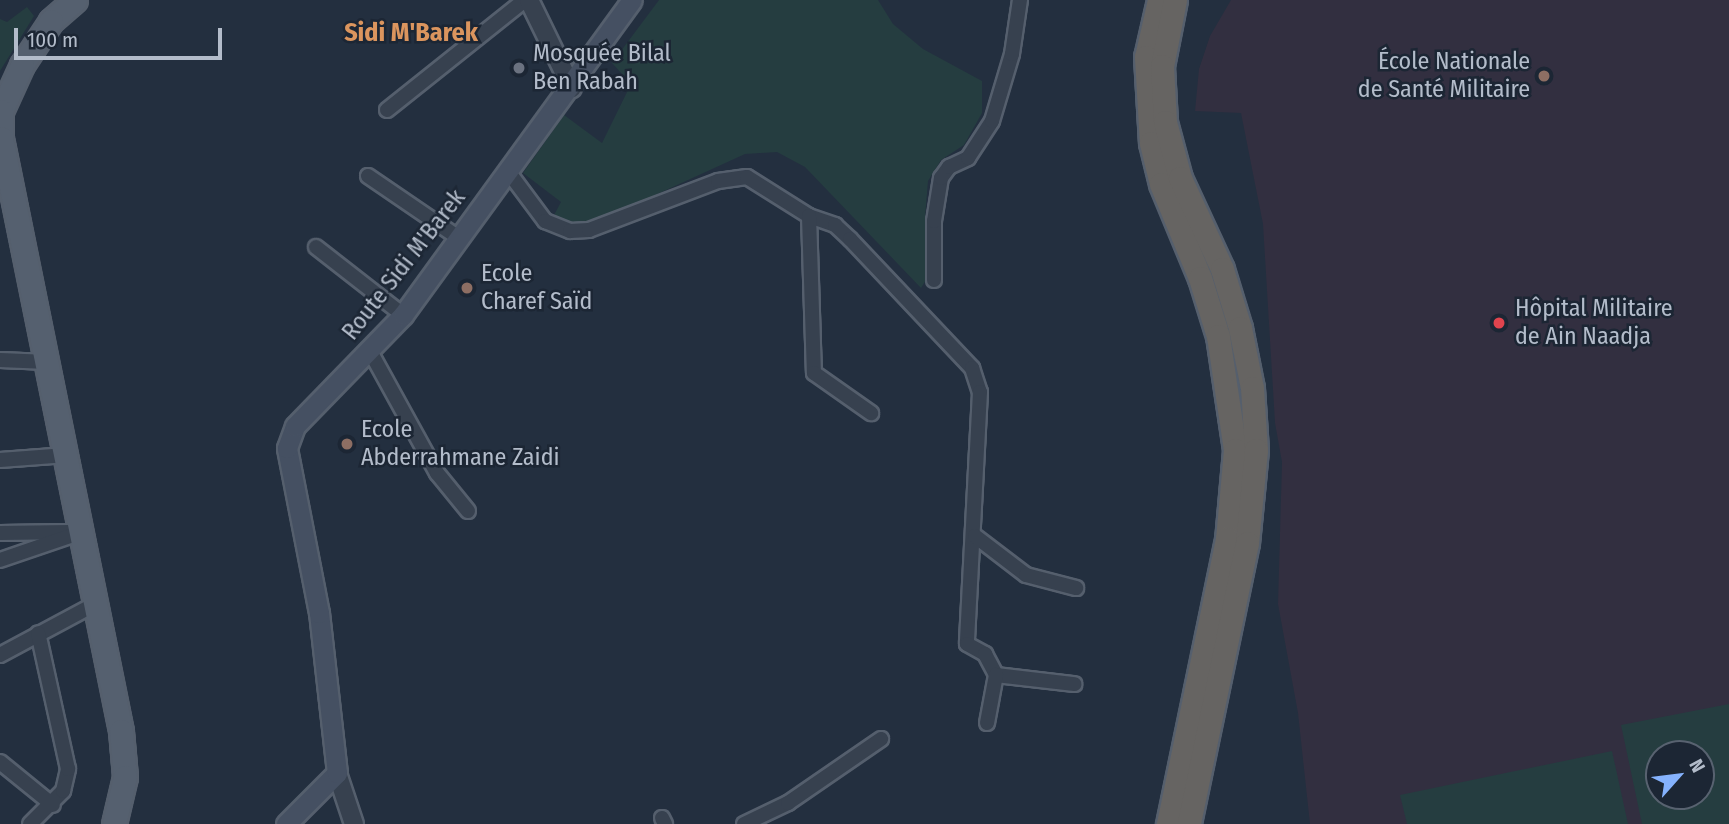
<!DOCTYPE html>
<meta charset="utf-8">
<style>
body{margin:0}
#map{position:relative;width:1729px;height:824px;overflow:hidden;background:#232f3f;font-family:"Fira Sans Condensed",sans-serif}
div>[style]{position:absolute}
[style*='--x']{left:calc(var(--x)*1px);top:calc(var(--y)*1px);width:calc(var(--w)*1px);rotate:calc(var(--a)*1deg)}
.medical>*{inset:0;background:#322f40}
.green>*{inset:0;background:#253d40}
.roads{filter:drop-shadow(2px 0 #555f6d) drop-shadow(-2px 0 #555f6d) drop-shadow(0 2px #555f6d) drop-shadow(0 -2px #555f6d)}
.minor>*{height:14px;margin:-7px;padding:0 7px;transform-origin:7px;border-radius:7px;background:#37414f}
.tertiary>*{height:18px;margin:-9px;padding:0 9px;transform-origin:9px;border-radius:9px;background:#37414f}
.secondary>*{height:19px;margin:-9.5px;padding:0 9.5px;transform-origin:9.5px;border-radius:9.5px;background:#455062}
.primary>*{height:23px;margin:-11.5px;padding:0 11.5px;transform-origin:11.5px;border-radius:11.5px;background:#55606f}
.trunk>*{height:23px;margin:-11.5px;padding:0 11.5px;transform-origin:11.5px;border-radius:11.5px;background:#666462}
.dots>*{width:19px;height:19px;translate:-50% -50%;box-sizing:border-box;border:4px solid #1c2634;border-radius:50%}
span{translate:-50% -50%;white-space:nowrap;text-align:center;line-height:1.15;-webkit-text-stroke:5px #1c2634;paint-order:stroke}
.poi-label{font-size:24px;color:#b3bcca}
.left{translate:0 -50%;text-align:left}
.right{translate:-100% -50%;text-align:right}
.street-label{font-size:24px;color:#b3bcca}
.neighbourhood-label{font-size:26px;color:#db955e;font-weight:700}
.north{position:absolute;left:1645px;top:740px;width:70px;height:70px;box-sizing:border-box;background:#1c2634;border:2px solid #586270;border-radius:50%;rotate:62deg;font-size:19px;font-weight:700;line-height:28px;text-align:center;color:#b3bcca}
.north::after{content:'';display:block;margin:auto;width:24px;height:32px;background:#85b2fd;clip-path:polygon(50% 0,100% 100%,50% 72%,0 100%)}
.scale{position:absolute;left:14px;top:28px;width:208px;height:32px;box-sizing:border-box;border:4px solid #b3bcca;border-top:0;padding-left:9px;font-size:21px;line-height:24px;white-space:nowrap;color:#b3bcca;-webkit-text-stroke:5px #1c2634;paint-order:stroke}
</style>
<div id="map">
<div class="medical">
<div style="clip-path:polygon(evenodd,1231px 0,1729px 0,1729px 824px,1310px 824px,1298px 713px,1278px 604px,1282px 462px,1275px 423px,1263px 224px,1241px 113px,1195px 111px,1199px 69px,1210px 36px,1231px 0,1659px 754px,1701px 754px,1701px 796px,1659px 796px,1659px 754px)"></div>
</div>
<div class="green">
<div style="clip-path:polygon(659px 0,878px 0,893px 24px,923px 49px,982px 81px,982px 113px,964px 145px,941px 160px,928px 181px,925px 217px,931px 272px,921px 288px,805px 167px,777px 152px,745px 154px,596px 222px,573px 225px,553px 217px,561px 202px,523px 173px,564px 115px,602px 143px,631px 84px,612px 63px)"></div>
<div style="clip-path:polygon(27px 7px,34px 16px,0 71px,0 19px,7px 22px)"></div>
<div style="clip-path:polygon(evenodd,1729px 704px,1729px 824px,1642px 824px,1621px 725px,1729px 704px,1659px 754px,1701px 754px,1701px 796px,1659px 796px,1659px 754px)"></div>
<div style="clip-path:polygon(1612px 751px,1628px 824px,1407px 824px,1400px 795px)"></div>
</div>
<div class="roads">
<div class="minor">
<div style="--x:387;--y:110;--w:176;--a:-38.6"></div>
<div style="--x:507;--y:170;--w:64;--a:53.3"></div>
<div style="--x:545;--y:221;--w:27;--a:22"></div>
<div style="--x:570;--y:231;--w:19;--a:-3"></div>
<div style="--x:589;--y:230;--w:138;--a:-20.8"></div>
<div style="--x:718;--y:181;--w:29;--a:-8"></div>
<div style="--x:747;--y:177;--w:73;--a:32.2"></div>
<div style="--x:809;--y:216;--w:28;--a:19"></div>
<div style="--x:835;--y:225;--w:21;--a:43"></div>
<div style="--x:850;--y:239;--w:178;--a:46.6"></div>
<div style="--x:972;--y:368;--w:25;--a:72"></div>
<div style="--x:980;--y:392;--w:252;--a:93"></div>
<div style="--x:967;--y:644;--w:21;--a:29"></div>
<div style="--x:985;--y:654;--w:24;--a:62"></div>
<div style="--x:996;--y:675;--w:79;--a:6.6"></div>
<div style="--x:368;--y:176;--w:110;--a:34.3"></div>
<div style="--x:809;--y:216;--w:157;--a:88.2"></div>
<div style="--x:814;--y:373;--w:70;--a:35.1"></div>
<div style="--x:316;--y:247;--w:110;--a:38"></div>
<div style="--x:934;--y:280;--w:59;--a:-90"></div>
<div style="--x:934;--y:221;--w:44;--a:-80.8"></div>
<div style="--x:941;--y:178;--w:14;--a:-54"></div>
<div style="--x:949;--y:167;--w:21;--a:-25"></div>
<div style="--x:968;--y:158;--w:44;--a:-57"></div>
<div style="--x:992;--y:121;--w:70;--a:-73.4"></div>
<div style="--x:1012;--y:54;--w:55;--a:-81.6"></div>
<div style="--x:371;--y:353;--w:137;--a:61.2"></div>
<div style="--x:437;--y:473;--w:49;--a:50.8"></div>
<div style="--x:0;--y:360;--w:48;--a:2.4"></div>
<div style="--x:0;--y:460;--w:67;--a:-4.3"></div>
<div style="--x:0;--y:533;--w:70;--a:-0.8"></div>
<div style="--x:975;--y:536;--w:64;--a:37.4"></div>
<div style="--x:1026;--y:575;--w:52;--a:14.6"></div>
<div style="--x:0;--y:560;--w:87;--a:-18.9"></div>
<div style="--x:0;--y:655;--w:108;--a:-28.2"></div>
<div style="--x:987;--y:723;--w:49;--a:-79.4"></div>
<div style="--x:0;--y:762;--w:68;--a:39.1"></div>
<div style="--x:662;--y:818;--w:7;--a:63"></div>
<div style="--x:30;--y:824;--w:47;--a:-45"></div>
<div style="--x:63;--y:791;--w:23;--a:-77"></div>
<div style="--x:68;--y:769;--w:139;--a:-102.4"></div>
<div style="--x:744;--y:824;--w:49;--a:-25.5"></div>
<div style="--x:788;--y:803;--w:113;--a:-34.5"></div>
</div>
<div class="tertiary">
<div style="--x:529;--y:0;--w:98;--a:64"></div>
<div style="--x:337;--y:773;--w:54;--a:71.6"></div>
</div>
<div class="secondary">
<div style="--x:286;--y:824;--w:72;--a:-45"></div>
<div style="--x:337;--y:773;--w:161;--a:-96.4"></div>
<div style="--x:319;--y:613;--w:168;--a:-101"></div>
<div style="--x:287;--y:448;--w:23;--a:-70"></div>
<div style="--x:295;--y:426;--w:155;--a:-45.8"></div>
<div style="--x:403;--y:315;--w:389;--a:-54"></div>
</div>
<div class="primary">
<div style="--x:75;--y:0;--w:32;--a:139"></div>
<div style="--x:51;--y:21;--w:53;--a:123.4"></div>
<div style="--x:22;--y:65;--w:51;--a:114.5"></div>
<div style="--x:1;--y:111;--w:27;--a:90"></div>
<div style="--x:1;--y:138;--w:605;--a:78.56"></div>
<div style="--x:121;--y:731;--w:46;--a:85"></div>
<div style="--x:125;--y:777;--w:48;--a:103.2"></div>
</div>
<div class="trunk">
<div style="--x:1159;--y:0;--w:58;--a:102.8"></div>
<div style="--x:1146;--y:57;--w:86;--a:86.7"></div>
<div style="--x:1151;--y:143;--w:42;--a:76.3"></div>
<div style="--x:1161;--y:184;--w:102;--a:67.5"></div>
<div style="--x:1200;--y:278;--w:61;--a:72.8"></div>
<div style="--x:1218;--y:336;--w:115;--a:81.5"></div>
<div style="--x:1235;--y:450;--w:89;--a:95.1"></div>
<div style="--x:1227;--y:539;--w:291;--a:101.7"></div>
<div style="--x:1175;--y:0;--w:67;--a:101.1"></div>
<div style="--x:1162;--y:66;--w:56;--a:86.9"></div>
<div style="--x:1165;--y:122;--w:58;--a:75"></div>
<div style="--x:1180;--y:178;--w:100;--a:65.2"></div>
<div style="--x:1222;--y:269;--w:62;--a:73"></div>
<div style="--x:1240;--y:328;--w:61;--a:78.7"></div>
<div style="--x:1252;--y:388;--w:62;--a:86.3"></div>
<div style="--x:1256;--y:450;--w:93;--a:95.5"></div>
<div style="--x:1247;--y:543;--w:287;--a:101.7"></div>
</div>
</div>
<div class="dots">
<div style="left:519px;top:68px;background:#6b7280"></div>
<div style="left:1544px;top:76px;background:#8d6e63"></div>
<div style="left:467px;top:288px;background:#8d6e63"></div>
<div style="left:1499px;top:323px;background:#e0444e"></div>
<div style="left:347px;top:444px;background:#8d6e63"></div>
</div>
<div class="poi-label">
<span class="left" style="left:533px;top:68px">Mosquée Bilal<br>Ben Rabah</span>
<span class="right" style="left:1530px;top:76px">École Nationale<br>de Santé Militaire</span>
<span class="left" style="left:481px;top:288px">Ecole<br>Charef Saïd</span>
<span class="left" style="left:1515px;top:323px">Hôpital Militaire<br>de Ain Naadja</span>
<span class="left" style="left:361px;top:444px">Ecole<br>Abderrahmane Zaidi</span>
</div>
<div class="street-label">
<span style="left:404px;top:265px;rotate:-52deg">Route Sidi M'Barek</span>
</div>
<div class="neighbourhood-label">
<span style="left:411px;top:33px">Sidi M'Barek</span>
</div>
<div class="north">N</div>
<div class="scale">100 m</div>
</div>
